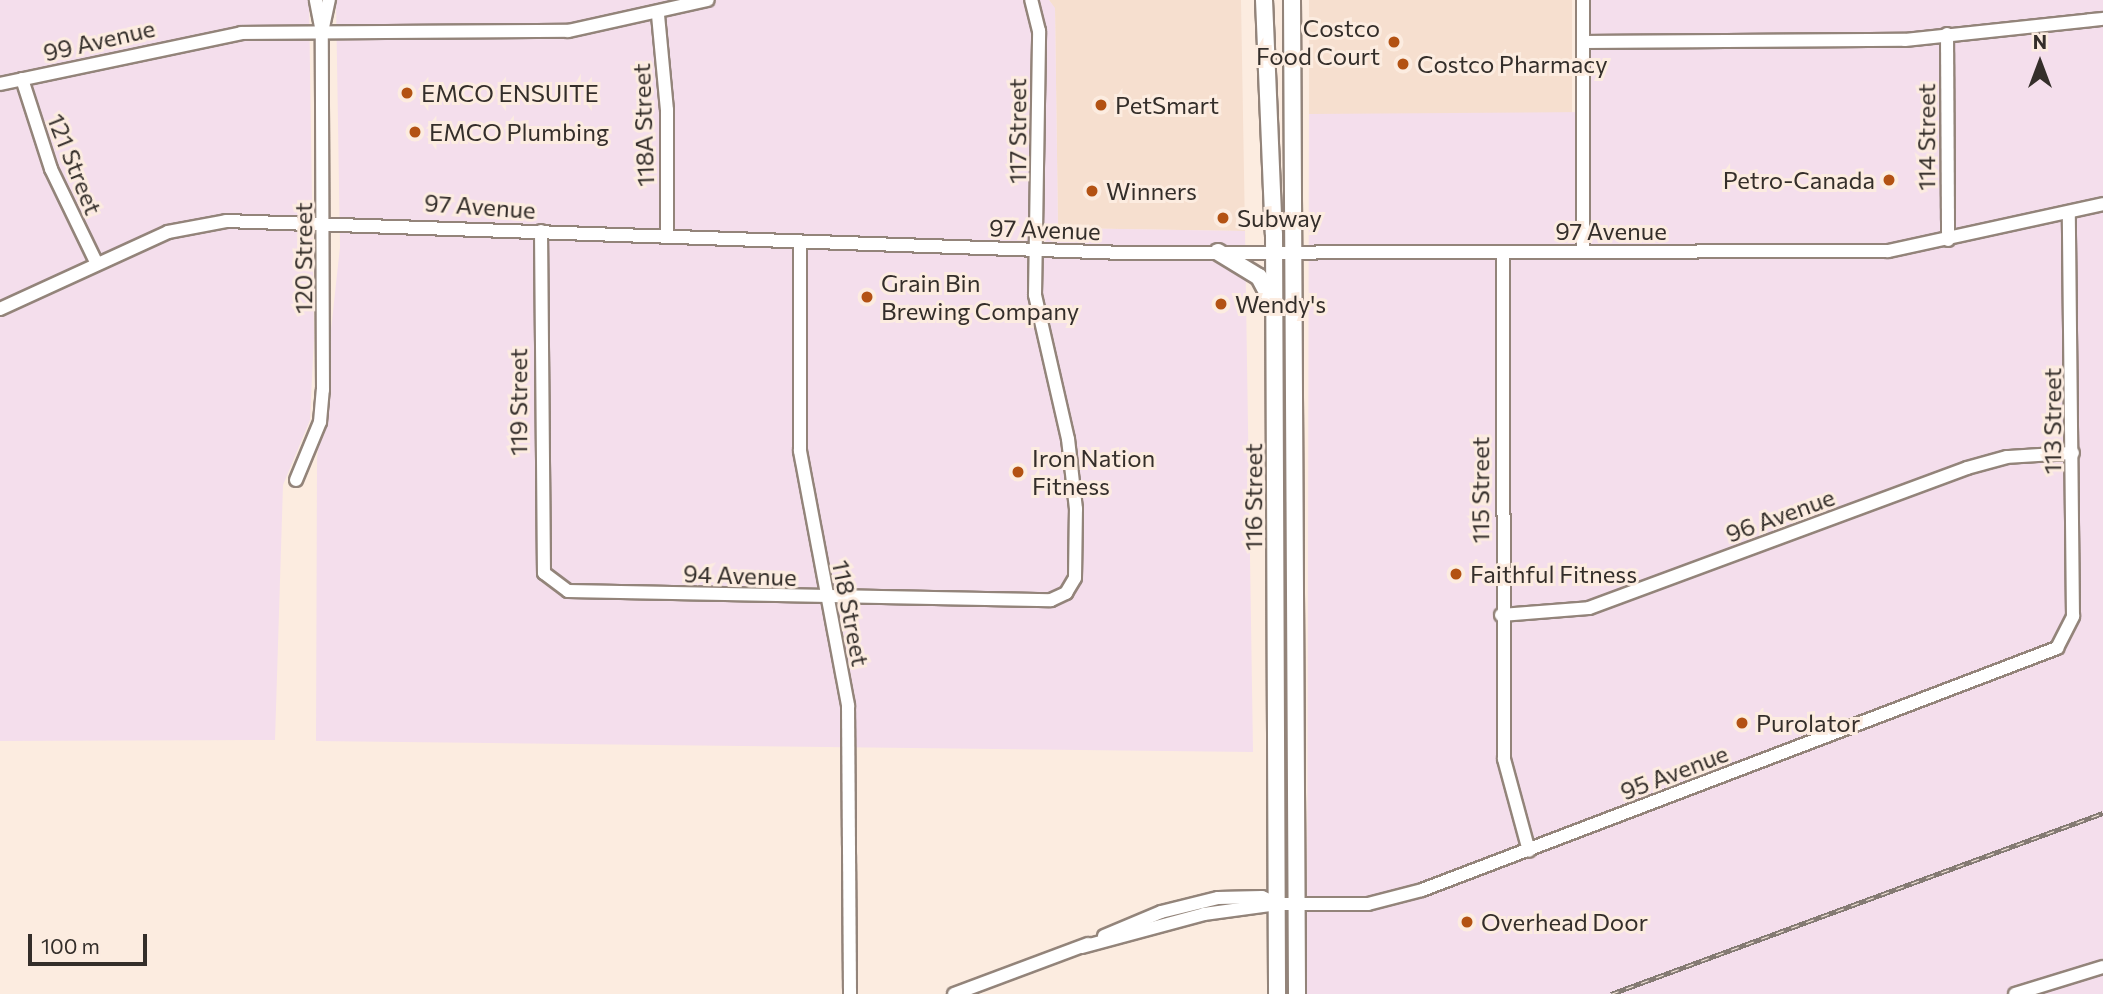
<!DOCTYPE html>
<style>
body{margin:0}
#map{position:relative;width:2103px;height:994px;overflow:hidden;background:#fcece0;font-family:Commissioner,sans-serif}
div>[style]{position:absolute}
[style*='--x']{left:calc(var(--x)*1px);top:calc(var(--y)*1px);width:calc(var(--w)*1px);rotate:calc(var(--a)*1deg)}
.built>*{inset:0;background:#f6dfcf;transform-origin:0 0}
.industrial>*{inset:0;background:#f4deec}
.roads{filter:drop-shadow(2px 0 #93847a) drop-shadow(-2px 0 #93847a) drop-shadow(0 2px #93847a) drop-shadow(0 -2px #93847a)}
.minor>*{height:12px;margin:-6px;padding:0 6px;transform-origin:6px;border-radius:6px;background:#fff}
.major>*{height:16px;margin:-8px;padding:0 8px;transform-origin:8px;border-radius:8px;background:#fff}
.rail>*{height:5px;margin-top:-2.5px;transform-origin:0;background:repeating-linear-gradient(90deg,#fcece0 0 8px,#847a73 0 16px);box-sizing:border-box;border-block:2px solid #847a73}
.dots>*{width:19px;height:19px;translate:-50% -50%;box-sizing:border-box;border:4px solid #fcece0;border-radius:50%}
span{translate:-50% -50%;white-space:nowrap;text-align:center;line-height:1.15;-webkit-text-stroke:6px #fcece0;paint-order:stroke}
.poi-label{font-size:24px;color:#342e2a}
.right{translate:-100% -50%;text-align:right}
.left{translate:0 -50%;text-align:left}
.street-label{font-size:24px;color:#342e2a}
.north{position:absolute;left:2005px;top:28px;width:70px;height:70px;-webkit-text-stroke:5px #fcece0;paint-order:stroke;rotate:0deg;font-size:19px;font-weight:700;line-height:28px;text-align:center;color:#342e2a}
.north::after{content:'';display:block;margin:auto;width:24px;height:32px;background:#342e2a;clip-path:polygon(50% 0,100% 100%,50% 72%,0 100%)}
.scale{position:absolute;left:28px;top:934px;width:119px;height:32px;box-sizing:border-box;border:4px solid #342e2a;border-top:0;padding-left:9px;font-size:21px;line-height:24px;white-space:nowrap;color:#342e2a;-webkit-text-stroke:5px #fcece0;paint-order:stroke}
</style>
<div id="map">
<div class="built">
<div style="clip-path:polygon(1049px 0,1241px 0,1245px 231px,1058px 228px,1055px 9px)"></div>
<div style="left:1309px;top:0;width:263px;height:114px"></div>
</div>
<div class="industrial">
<div style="clip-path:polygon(0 0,309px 0,314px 337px,310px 420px,283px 485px,275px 740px,0 741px)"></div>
<div style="clip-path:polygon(336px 0,1049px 0,1055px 8px,1058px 228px,1245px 231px,1253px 752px,316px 741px,317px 459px,340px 247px)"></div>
<div style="clip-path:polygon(1589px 0,2103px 0,2103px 994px,1307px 994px,1309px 114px,1590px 112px)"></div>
</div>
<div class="roads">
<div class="minor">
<div style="--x:1583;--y:0;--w:252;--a:90"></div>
<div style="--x:658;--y:15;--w:95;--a:84.6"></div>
<div style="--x:667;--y:110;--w:125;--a:90"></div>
<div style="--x:322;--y:32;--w:33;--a:-78"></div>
<div style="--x:1947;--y:34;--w:206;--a:89.7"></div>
<div style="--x:1583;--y:42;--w:322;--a:-0.4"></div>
<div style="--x:1905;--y:40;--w:199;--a:-6.1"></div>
<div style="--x:22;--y:79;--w:95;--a:72.1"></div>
<div style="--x:51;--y:169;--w:103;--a:64.2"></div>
<div style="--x:0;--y:84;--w:246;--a:-11.9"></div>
<div style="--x:241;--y:33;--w:327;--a:-0.4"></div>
<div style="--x:568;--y:31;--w:143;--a:-12.5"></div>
<div style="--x:541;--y:231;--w:342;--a:89.5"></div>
<div style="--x:544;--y:573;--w:30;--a:37"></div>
<div style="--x:568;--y:591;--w:483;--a:1.1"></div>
<div style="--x:1051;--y:600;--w:17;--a:-25"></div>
<div style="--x:1066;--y:593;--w:17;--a:-59"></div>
<div style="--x:1075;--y:578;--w:69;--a:-89.2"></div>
<div style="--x:1076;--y:509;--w:70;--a:-96.5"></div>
<div style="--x:1068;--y:439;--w:148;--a:-102.9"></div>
<div style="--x:1035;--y:295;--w:264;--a:-89.1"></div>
<div style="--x:1039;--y:31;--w:32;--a:-104"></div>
<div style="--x:800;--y:242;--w:209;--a:90"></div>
<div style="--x:800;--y:451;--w:259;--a:79.3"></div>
<div style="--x:848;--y:706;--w:288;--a:89.6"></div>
<div style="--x:1503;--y:252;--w:507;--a:89.89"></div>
<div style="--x:1504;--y:759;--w:95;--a:74.8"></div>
<div style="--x:0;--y:309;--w:185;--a:-24.6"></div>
<div style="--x:168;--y:232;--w:59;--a:-10.7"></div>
<div style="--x:226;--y:221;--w:901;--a:2.04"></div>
<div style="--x:1126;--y:253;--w:762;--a:-0.15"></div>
<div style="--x:1888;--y:251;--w:220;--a:-12.3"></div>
<div style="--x:296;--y:480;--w:63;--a:-67.5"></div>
<div style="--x:320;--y:422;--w:32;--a:-85"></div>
<div style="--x:323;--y:390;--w:358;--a:-90.2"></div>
<div style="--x:322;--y:32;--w:33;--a:-101"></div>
<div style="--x:1501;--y:615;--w:88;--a:-4.5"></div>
<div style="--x:1589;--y:608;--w:403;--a:-20.3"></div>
<div style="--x:1967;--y:468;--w:41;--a:-15.4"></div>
<div style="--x:2007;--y:457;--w:66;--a:-3.5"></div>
<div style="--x:1104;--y:936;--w:62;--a:-22.8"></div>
<div style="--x:1161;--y:912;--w:59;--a:-13.8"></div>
<div style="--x:1218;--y:898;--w:44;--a:-1.3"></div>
<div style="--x:1262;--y:897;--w:17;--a:25"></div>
<div style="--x:1082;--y:947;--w:126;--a:-15.1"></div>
<div style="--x:1204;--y:914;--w:74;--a:-7.8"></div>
<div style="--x:1277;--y:904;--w:91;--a:0"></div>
<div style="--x:1368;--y:904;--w:56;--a:-14.5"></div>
<div style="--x:1422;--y:890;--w:680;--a:-20.86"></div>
<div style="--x:2057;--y:648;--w:36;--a:-63"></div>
<div style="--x:2073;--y:616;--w:404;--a:-90.6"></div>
<div style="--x:954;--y:994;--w:143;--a:-20.5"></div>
<div style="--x:2015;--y:994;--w:92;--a:-17.1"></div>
</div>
<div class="major">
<div style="--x:1264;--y:0;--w:234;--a:87.6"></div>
<div style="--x:1274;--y:234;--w:760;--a:89.77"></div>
<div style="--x:1292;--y:0;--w:994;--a:89.71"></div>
<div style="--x:1218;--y:252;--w:48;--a:31.4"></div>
<div style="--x:1259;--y:277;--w:27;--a:62"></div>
</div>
</div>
<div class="rail">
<div style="--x:1611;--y:994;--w:524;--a:-20.2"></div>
</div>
<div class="dots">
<div style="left:1394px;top:42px;background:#b35213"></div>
<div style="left:1403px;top:64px;background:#b35213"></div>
<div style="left:407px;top:93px;background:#b35213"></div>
<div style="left:1101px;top:105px;background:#b35213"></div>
<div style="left:415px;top:132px;background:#b35213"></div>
<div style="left:1889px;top:180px;background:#b35213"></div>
<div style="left:1092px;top:191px;background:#b35213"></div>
<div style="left:1223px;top:218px;background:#b35213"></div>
<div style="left:867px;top:297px;background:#b35213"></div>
<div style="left:1221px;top:304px;background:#b35213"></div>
<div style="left:1018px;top:472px;background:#b35213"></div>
<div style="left:1456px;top:574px;background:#b35213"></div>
<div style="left:1742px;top:723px;background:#b35213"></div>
<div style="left:1467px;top:922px;background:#b35213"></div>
</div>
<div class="poi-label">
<span class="right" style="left:1380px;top:42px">Costco<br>Food Court</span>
<span class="left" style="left:1417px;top:64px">Costco Pharmacy</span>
<span class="left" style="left:421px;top:93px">EMCO ENSUITE</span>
<span class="left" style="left:1115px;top:105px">PetSmart</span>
<span class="left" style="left:429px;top:132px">EMCO Plumbing</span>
<span class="right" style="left:1875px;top:180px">Petro-Canada</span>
<span class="left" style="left:1106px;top:191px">Winners</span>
<span class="left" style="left:1237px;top:218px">Subway</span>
<span class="left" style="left:881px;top:297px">Grain Bin<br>Brewing Company</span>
<span class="left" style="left:1235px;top:304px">Wendy's</span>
<span class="left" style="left:1032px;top:472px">Iron Nation<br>Fitness</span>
<span class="left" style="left:1470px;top:574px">Faithful Fitness</span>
<span class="left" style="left:1756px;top:723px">Purolator</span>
<span class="left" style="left:1481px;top:922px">Overhead Door</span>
</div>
<div class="street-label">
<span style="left:99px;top:40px;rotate:-13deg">99 Avenue</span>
<span style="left:643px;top:125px;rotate:-92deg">118A Street</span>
<span style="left:1017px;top:131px;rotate:-90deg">117 Street</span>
<span style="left:1926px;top:137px;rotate:-90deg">114 Street</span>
<span style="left:75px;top:164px;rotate:68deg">121 Street</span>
<span style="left:480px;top:206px;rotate:4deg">97 Avenue</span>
<span style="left:1045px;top:229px;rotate:2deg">97 Avenue</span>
<span style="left:1611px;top:231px">97 Avenue</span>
<span style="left:303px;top:258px;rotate:-90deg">120 Street</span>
<span style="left:518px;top:402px;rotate:-90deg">119 Street</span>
<span style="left:2052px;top:421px;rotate:-90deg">113 Street</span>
<span style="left:1480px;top:490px;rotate:-90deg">115 Street</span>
<span style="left:1253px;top:497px;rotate:-90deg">116 Street</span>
<span style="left:1780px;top:515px;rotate:-20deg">96 Avenue</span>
<span style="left:740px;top:575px;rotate:2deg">94 Avenue</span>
<span style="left:851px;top:613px;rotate:79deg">118 Street</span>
<span style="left:1674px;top:772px;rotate:-21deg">95 Avenue</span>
</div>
<div class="north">N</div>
<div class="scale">100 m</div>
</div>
